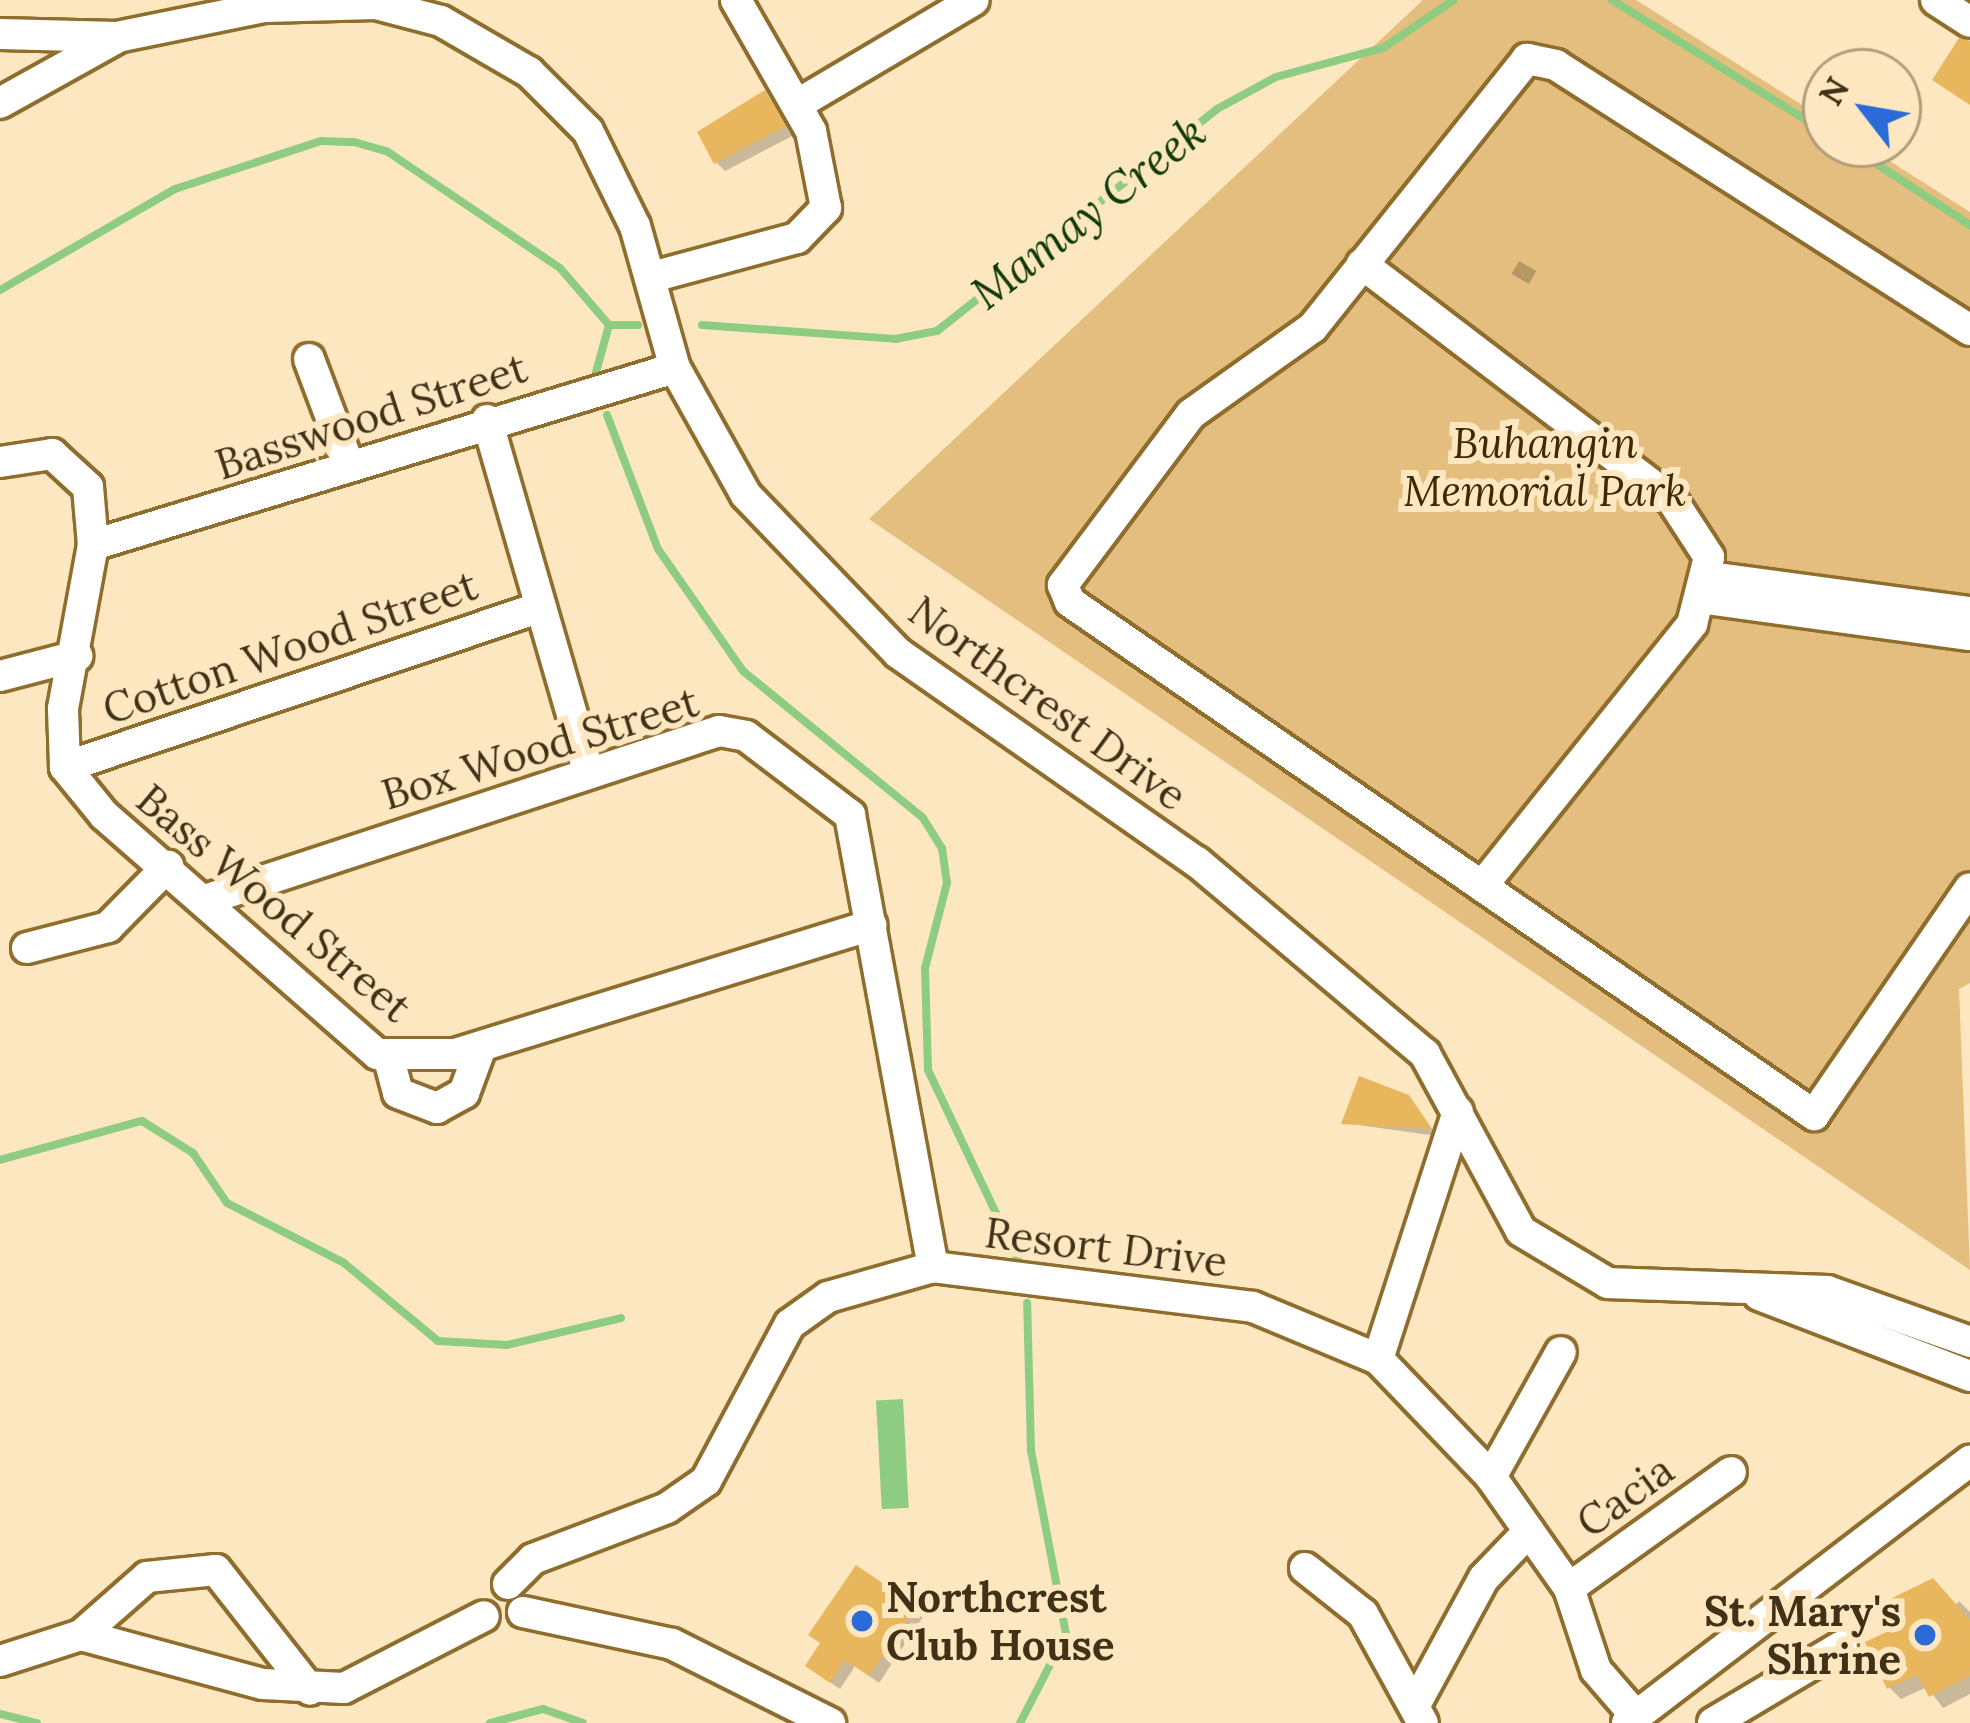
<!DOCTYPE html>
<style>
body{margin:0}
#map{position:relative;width:1970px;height:1723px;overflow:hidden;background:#fde7c1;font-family:Lora,serif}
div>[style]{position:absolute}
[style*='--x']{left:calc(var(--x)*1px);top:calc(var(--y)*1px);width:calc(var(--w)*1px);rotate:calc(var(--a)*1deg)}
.green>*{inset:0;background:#e3be7e}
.water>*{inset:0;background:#8ecc82;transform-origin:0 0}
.shadow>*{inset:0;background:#0003;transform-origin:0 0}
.stream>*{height:8px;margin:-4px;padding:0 4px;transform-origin:4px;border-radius:4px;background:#8ecc82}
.building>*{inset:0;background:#e7b65d}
.roads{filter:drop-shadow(3px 0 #8f6d2d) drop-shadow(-3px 0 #8f6d2d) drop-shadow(0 3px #8f6d2d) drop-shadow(0 -3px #8f6d2d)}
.minor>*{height:30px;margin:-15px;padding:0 15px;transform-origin:15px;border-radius:15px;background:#fff}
.dots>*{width:33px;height:33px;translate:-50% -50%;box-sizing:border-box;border:6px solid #fde7c1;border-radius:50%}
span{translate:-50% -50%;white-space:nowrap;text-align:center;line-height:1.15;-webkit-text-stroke:12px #fde7c1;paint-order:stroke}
.street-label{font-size:42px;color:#403117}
.park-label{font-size:42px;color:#3e2a02;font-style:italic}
.poi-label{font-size:42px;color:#403117;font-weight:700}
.left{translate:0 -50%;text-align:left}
.right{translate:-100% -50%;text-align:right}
.water-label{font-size:45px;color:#0e3804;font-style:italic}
.north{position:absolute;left:1802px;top:48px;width:120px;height:120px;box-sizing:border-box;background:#fde7c1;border:3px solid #b19e7d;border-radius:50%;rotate:301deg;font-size:33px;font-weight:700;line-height:48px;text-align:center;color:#403117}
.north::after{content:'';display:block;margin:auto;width:42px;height:54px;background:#2b6bd8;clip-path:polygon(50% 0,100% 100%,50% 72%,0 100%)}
</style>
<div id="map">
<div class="green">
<div style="clip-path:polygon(1423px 0,1636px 0,1826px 120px,1826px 144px,1863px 144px,1970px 212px,1970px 983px,1959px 989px,1970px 1270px,869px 519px)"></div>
</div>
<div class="water">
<div style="left:903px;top:1399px;width:109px;height:27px;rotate:87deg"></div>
</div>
<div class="shadow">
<div style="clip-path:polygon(765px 94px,792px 136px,725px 171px,716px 162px)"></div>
<div style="left:1519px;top:261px;width:20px;height:15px;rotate:30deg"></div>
<div style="clip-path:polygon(1408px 1097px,1437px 1136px,1344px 1123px)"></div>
<div style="clip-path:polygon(857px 1569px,923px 1617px,879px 1683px,855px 1666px,840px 1689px,818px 1674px)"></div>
<div style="clip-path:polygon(1959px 1601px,1970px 1612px,1970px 1694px,1943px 1708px,1927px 1687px,1901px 1699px,1889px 1687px)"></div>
</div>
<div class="stream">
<div style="--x:1612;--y:0;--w:251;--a:31.7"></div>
<div style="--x:1846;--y:144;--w:148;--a:33.2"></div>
<div style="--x:0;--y:290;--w:202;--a:-30"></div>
<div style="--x:175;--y:189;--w:154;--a:-18.2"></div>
<div style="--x:321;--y:141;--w:33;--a:2"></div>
<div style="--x:354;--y:142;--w:35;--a:16"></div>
<div style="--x:388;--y:152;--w:207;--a:34"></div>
<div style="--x:560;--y:268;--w:75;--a:49.3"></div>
<div style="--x:609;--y:325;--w:29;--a:0"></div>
<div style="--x:702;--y:325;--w:194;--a:4.1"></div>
<div style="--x:895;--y:339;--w:43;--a:-10.8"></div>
<div style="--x:937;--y:331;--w:357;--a:-38.4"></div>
<div style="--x:1217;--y:109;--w:67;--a:-28.5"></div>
<div style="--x:1276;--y:77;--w:111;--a:-15.2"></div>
<div style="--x:1383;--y:48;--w:86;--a:-34.1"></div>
<div style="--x:596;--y:372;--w:49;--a:-74.5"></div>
<div style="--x:607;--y:415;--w:143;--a:69.2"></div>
<div style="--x:658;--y:549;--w:149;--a:55.1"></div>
<div style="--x:743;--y:671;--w:232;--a:39.2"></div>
<div style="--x:923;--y:818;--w:36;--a:58"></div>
<div style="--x:942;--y:848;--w:35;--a:82"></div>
<div style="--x:947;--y:883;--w:88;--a:104.5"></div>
<div style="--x:925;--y:968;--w:102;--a:88.3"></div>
<div style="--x:928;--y:1070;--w:217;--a:64.6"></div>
<div style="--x:0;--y:1160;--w:147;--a:-15.4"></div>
<div style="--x:142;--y:1121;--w:60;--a:32.1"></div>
<div style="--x:193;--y:1153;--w:60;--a:55.8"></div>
<div style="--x:227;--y:1203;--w:131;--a:27.1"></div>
<div style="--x:344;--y:1263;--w:122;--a:39.7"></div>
<div style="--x:438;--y:1341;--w:69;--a:3.3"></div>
<div style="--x:507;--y:1345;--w:117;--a:-13.3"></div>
<div style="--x:0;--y:1714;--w:38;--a:14"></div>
<div style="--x:490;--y:1723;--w:55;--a:-14.8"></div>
<div style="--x:543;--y:1709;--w:42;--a:19.3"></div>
<div style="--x:1020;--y:1723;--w:100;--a:-62.7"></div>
<div style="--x:1066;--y:1634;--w:186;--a:-100.8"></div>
<div style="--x:1031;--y:1451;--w:148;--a:-91.5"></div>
</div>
<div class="building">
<div style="clip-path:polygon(1959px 38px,1970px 41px,1970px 105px,1932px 80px)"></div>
<div style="clip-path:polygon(765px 90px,786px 126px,714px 164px,697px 132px)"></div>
<div style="clip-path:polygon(1359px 1076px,1409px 1095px,1432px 1129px,1341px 1124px)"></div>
<div style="clip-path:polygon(856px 1565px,916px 1606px,869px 1676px,845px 1660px,830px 1683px,805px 1666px,820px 1643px,808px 1635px)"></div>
<div style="clip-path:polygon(1933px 1578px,1970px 1620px,1970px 1676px,1929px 1697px,1917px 1675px,1887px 1689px,1865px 1642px,1895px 1628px,1882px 1603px)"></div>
</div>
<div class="roads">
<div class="minor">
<div style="--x:1936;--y:0;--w:40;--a:32.9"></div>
<div style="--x:0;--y:34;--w:117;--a:1.5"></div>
<div style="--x:117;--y:37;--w:151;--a:-11.5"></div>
<div style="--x:265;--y:7;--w:111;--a:-1.5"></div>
<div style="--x:376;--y:4;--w:67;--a:14.7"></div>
<div style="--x:441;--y:21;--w:102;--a:30.1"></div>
<div style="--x:529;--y:72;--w:83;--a:45"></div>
<div style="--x:588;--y:131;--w:106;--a:63.7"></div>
<div style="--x:635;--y:226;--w:148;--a:74.3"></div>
<div style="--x:675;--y:368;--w:145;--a:60.8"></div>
<div style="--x:746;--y:495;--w:219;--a:46.1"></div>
<div style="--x:898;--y:653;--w:365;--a:35"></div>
<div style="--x:1197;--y:862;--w:298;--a:40.1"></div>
<div style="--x:1425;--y:1054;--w:201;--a:61.5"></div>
<div style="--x:1521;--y:1231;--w:101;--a:30.9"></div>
<div style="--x:1608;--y:1283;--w:219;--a:2.1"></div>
<div style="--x:1827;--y:1291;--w:152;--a:19.6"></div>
<div style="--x:0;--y:103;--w:132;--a:-29.1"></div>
<div style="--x:798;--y:104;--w:204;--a:-30.6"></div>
<div style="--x:1362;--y:264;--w:390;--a:37.3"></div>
<div style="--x:1672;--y:500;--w:68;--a:57"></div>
<div style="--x:1709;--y:557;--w:69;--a:104.2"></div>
<div style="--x:1692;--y:624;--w:336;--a:128.7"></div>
<div style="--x:652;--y:277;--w:150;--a:-15.1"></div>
<div style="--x:797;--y:238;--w:42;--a:-46"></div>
<div style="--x:826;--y:208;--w:78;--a:-101"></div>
<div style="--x:811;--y:131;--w:151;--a:-119.8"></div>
<div style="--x:1970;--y:330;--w:492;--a:-147.4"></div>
<div style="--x:1556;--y:65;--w:30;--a:-168"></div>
<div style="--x:1527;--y:59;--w:344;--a:128.6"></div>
<div style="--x:1312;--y:328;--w:148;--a:144.6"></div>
<div style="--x:1191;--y:414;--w:214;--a:126.8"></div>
<div style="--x:1063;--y:585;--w:18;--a:68"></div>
<div style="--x:1070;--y:602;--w:904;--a:34.59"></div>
<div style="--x:1814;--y:1115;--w:275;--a:-55.5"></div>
<div style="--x:309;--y:359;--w:111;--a:69.4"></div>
<div style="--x:487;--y:420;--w:365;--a:73.9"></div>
<div style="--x:0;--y:462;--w:53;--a:-8.7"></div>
<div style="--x:52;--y:454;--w:49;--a:42.5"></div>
<div style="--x:88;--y:487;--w:58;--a:85.1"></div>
<div style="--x:93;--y:545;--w:167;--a:100.4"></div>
<div style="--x:63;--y:709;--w:58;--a:88"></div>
<div style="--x:65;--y:767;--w:62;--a:50.9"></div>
<div style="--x:104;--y:815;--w:363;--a:41.2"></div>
<div style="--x:377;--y:1054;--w:78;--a:0"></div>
<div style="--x:455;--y:1054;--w:436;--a:-17.2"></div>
<div style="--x:93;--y:545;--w:608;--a:-16.92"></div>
<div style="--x:1710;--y:577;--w:262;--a:7.7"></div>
<div style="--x:1706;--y:599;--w:266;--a:7.8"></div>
<div style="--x:0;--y:676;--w:80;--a:-14.6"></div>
<div style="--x:65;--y:767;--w:502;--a:-18.58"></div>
<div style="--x:208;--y:899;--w:538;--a:-18.2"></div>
<div style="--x:719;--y:731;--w:27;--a:10"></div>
<div style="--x:746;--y:736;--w:131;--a:37.2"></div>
<div style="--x:850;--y:815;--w:460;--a:79.6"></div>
<div style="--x:27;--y:948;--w:84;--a:-14.5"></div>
<div style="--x:108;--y:927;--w:86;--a:-45.5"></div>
<div style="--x:389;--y:1059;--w:35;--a:75"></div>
<div style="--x:398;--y:1093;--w:42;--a:21"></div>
<div style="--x:437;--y:1108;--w:31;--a:-29"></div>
<div style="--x:464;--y:1093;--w:49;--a:-69.7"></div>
<div style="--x:1759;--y:1295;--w:226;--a:21"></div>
<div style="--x:1378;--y:1359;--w:260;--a:-72.1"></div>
<div style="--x:1491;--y:1477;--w:143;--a:-60.8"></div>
<div style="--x:1305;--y:1568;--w:74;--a:38.4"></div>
<div style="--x:1363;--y:1614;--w:124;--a:61.2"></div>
<div style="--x:508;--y:1584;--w:35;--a:-45"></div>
<div style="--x:533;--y:1559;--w:143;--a:-20.8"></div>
<div style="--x:667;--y:1508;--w:47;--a:-34.7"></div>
<div style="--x:706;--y:1481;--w:178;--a:-61.9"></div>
<div style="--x:790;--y:1324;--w:47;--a:-35.4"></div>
<div style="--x:828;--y:1297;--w:109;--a:-15.9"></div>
<div style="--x:933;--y:1267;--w:322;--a:7.1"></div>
<div style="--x:1253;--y:1307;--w:135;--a:22.6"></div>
<div style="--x:1378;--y:1359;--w:163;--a:46.2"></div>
<div style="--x:1491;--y:1477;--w:136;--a:54.9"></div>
<div style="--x:1569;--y:1588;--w:86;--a:71.8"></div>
<div style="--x:1596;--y:1670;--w:58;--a:49.2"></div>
<div style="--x:1569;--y:1588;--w:199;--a:-35.6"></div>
<div style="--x:523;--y:1612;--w:152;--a:12.1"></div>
<div style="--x:672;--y:1644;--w:177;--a:26.6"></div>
<div style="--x:81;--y:1635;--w:88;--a:-41.3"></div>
<div style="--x:147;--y:1577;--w:69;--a:-5.8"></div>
<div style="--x:216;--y:1570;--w:152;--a:51.9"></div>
<div style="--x:0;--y:1661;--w:85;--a:-17.8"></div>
<div style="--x:81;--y:1635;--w:188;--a:15.1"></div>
<div style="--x:263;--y:1684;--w:81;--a:2.8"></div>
<div style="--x:344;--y:1688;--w:157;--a:-27.2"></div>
<div style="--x:1416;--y:1703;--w:142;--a:-61.5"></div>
<div style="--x:1484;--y:1578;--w:65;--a:-46.2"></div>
<div style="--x:1627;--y:1723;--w:432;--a:-37.4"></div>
<div style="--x:1713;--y:1723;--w:150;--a:-30.8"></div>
</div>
</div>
<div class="dots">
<div style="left:862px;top:1621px;background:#2b6bd8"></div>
<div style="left:1925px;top:1635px;background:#2b6bd8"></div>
</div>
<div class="street-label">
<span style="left:371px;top:416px;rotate:-18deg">Basswood Street</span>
<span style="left:290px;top:647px;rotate:-19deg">Cotton Wood Street</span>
<span style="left:1048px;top:703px;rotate:36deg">Northcrest Drive</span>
<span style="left:540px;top:748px;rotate:-17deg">Box Wood Street</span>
<span style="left:274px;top:903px;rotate:40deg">Bass Wood Street</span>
<span style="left:1106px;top:1247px;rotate:7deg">Resort Drive</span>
<span style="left:1625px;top:1496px;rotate:-36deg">Cacia</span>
</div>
<div class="park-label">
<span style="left:1545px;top:467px">Buhangin<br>Memorial Park</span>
</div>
<div class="poi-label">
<span class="left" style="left:886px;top:1621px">Northcrest<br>Club House</span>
<span class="right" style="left:1901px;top:1635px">St. Mary's<br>Shrine</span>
</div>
<div class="water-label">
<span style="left:1088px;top:212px;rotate:-38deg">Mamay Creek</span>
</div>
<div class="north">N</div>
</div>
